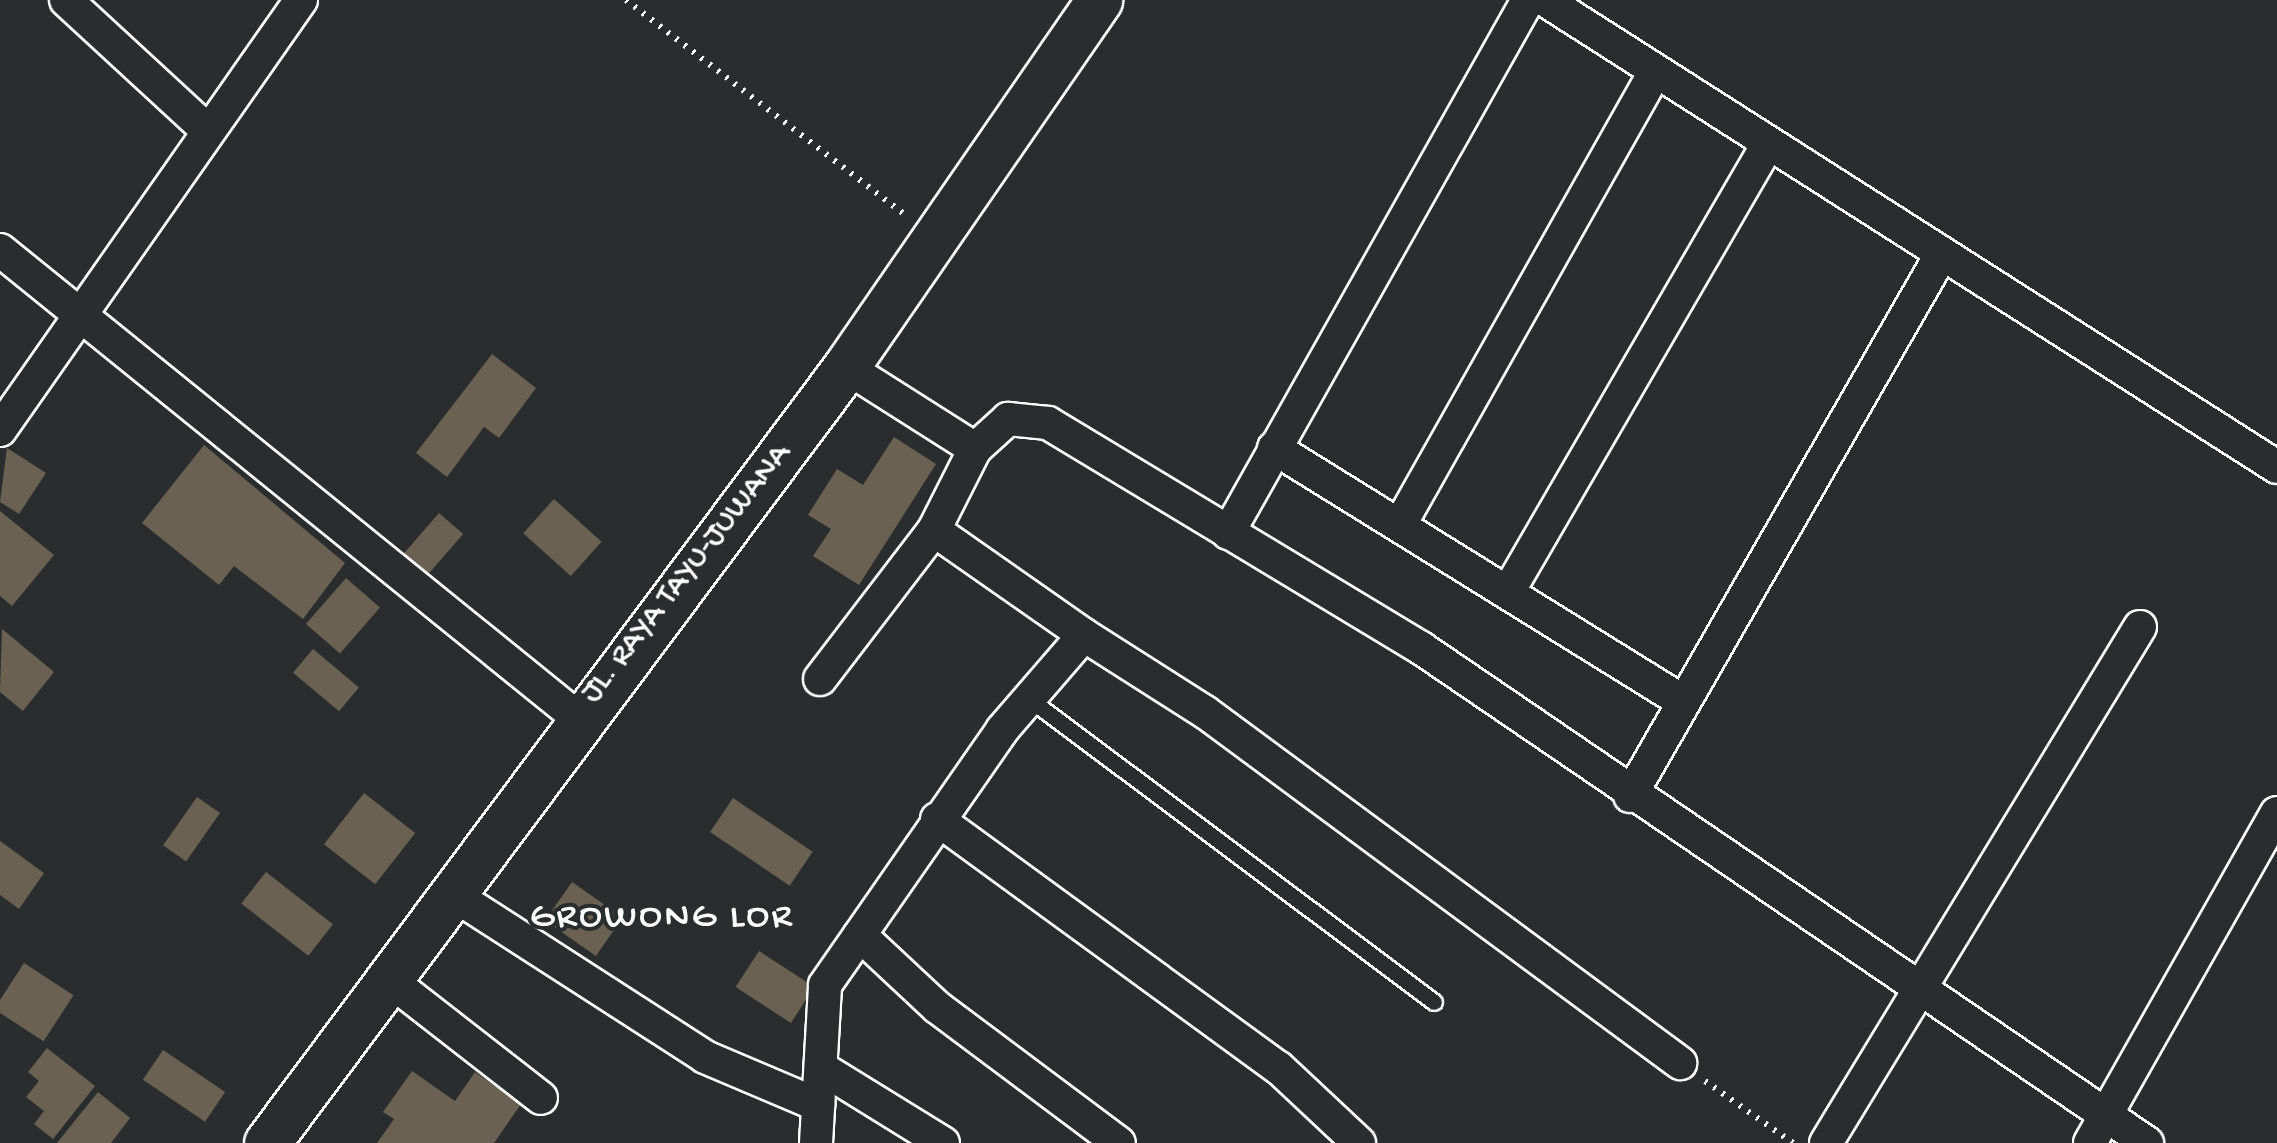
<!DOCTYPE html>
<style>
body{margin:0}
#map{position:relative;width:2277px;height:1143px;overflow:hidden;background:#2a2d2e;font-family:"Gochi Hand",sans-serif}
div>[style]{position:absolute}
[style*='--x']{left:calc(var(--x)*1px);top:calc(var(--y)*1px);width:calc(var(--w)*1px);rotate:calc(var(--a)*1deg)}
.building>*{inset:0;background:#6a6152;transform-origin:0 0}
.path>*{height:6px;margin-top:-3px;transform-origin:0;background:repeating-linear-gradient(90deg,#fff 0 2.5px,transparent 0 10.5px)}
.roads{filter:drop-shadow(2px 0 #fff) drop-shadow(-2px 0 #fff) drop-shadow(0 2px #fff) drop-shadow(0 -2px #fff)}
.lane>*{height:15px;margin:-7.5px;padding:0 7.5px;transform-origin:7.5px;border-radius:7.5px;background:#2a2d2e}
.street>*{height:32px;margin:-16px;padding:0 16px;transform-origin:16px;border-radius:16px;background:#2a2d2e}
.secondary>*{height:45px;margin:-22.5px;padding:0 22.5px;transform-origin:22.5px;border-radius:22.5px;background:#2a2d2e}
span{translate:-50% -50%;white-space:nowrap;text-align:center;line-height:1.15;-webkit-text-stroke:8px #2a2d2e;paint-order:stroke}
.street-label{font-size:32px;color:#fff}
.quarter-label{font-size:38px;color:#fff;letter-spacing:2.5px}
</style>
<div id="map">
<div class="building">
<div style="clip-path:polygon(492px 354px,536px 388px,499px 438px,484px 427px,447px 477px,416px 453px)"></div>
<div style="clip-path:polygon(894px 437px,936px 464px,859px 585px,813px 556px,831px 529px,808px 515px,837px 469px,863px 485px)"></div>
<div style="clip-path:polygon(204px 445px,345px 563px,303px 619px,234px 566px,219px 585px,142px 523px)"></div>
<div style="clip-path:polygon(7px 448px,46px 473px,19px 514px,0 502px)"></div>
<div style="left:554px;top:499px;width:64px;height:46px;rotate:42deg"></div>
<div style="clip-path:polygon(0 511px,54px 555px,12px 606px,0 596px)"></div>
<div style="left:439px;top:513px;width:32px;height:54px;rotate:41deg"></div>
<div style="left:346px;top:578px;width:45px;height:61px;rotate:41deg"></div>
<div style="clip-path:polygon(2px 629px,54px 672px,23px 711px,0 692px)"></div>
<div style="left:313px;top:649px;width:60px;height:31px;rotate:40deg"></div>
<div style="left:364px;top:793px;width:65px;height:65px;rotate:38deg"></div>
<div style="left:197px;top:797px;width:28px;height:59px;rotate:35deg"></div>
<div style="left:733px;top:798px;width:96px;height:41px;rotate:34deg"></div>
<div style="clip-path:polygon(0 841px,44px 873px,19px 909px,0 895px)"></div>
<div style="left:266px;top:872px;width:85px;height:40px;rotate:38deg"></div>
<div style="left:572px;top:882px;width:62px;height:47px;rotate:35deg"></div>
<div style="left:759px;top:951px;width:66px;height:43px;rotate:33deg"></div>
<div style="left:24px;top:963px;width:59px;height:55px;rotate:33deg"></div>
<div style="clip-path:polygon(47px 1048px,95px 1086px,53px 1139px,34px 1124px,44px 1111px,26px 1097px,39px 1081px,28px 1072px)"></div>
<div style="left:163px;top:1050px;width:75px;height:36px;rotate:34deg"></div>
<div style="clip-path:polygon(412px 1071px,455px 1101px,475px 1072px,521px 1104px,494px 1143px,377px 1143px,394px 1119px,383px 1112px)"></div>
<div style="clip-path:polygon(98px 1092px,130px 1118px,111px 1143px,57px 1143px)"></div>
</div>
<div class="path">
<div style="--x:626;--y:0;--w:349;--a:37.6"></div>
<div style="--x:1705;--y:1081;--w:108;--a:35.2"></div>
</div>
<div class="roads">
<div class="lane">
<div style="--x:1028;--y:698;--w:507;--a:36.82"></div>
</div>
<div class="street">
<div style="--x:66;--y:0;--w:192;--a:42.7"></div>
<div style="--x:1545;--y:0;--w:868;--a:32.54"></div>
<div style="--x:0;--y:250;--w:742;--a:38.99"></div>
<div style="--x:846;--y:367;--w:153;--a:32.4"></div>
<div style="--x:975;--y:449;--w:45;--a:-42.3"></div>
<div style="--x:1008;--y:419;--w:40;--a:5.7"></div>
<div style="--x:1048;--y:423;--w:436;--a:31.1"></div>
<div style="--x:1421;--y:648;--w:879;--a:34.29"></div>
<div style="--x:0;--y:430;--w:525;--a:-55.01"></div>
<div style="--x:1274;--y:448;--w:482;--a:31.8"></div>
<div style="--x:1402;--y:521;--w:515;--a:-60.6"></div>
<div style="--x:1228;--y:533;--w:612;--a:-60.63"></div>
<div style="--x:1508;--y:592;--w:518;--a:-59.87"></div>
<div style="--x:1084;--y:635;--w:143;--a:32.5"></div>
<div style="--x:1205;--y:712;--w:591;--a:36.46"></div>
<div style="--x:820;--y:679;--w:188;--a:-52.6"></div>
<div style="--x:934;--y:530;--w:91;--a:-63.2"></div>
<div style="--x:1630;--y:796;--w:622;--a:-60.1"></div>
<div style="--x:937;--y:819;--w:423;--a:36.1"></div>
<div style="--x:1279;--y:1068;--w:110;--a:43.2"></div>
<div style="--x:451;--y:893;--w:302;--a:32.8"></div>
<div style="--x:705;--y:1057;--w:123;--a:23"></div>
<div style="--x:860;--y:935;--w:105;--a:43.1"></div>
<div style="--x:937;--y:1007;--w:227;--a:36.8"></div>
<div style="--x:387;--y:978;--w:195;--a:37.9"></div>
<div style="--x:823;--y:1069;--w:141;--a:31.7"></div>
<div style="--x:816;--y:1143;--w:158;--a:-86.7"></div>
<div style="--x:825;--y:985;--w:310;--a:-55.2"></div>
<div style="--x:1002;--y:730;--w:125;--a:-49.2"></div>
<div style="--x:1084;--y:635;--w:183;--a:-145"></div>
<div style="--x:1826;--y:1143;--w:604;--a:-58.68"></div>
<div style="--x:2090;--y:1143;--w:379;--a:-60.5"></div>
</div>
<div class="secondary">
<div style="--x:267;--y:1143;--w:968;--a:-53.27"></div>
<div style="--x:846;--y:367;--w:446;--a:-55.4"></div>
</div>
</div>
<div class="street-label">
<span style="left:687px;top:574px;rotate:-52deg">JL. RAYA TAYU-JUWANA</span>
</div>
<div class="quarter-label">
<span style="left:662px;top:919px">GROWONG LOR</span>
</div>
</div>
